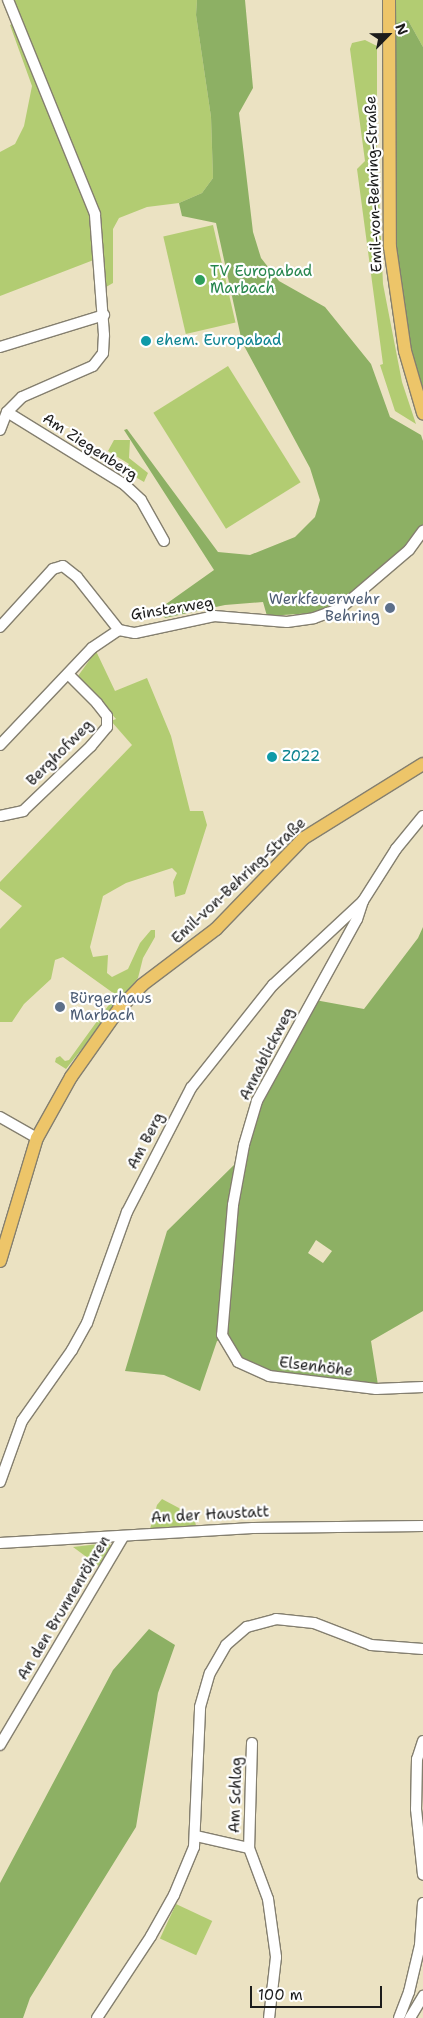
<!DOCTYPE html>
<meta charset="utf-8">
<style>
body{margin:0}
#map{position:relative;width:423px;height:2018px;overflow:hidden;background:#ebe2c2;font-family:"Shantell Sans",sans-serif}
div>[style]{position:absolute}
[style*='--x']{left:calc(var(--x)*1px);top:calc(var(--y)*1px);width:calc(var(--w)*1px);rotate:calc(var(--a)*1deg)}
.green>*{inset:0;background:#b2cc72;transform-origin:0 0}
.forest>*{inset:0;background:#8db064}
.roads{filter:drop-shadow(1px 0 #847f6f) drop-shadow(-1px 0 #847f6f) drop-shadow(0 1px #847f6f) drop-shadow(0 -1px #847f6f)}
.minor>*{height:10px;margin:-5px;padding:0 5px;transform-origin:5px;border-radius:5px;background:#fff}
.major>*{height:12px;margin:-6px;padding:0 6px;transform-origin:6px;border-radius:6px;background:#edc569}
.dots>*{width:14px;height:14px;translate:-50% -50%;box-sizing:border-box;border:2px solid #fff;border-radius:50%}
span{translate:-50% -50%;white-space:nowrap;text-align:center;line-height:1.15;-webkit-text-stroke:4.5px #fff;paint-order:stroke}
.street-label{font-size:15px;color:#1c1c1c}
.leisure-label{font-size:15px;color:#27864d}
.left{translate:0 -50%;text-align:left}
.culture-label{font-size:15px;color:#0d838f}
.service-label{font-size:15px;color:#4e5e75}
.right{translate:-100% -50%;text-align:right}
.north{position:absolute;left:363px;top:10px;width:50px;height:50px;-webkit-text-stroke:4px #fff;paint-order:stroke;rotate:67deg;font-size:14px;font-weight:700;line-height:20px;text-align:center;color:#1c1c1c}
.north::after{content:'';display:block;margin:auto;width:18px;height:22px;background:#1c1c1c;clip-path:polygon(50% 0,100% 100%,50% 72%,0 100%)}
.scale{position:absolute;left:250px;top:1986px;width:132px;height:22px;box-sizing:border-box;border:2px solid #1c1c1c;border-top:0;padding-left:6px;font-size:15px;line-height:18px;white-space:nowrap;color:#1c1c1c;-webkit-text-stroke:4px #fff;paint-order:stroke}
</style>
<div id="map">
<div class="green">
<div style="clip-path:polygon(11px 0,197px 0,196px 15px,211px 117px,213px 178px,202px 193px,179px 203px,147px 207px,119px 218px,113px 229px,113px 283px,106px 287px,104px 256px,0 296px,0 152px,15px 144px,24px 126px,32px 86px,10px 25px,15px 23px)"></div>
<div style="clip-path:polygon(396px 0,423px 0,423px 47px,408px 20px,395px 23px)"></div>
<div style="clip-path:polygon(365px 40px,377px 46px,377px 148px,383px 284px,402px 382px,416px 424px,395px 411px,380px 365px,383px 364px,357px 169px,365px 161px,350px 49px,352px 43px)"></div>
<div style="left:213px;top:225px;width:100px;height:51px;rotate:77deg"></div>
<div style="left:228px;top:366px;width:137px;height:88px;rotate:58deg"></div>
<div style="clip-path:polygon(114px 440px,130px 440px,129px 458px,148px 473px,144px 482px,125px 471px,129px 464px,108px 451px)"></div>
<div style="clip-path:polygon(96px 651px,115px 691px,147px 678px,171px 736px,190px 811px,203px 811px,207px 825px,185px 894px,175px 897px,173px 882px,177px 873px,172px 868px,126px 883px,103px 896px,90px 947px,93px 957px,108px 955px,107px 973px,112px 977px,128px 969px,140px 943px,151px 930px,155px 930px,155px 937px,143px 958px,138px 978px,66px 1069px,55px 1062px,56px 1058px,60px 1056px,65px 1061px,69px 1060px,116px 995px,63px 957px,55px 960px,51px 979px,24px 1004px,12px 1022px,0 1022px,0 929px,22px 906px,0 889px,0 882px,132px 745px,111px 721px,116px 719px,78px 676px)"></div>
<div style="clip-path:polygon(162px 1499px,194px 1516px,196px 1526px,150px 1529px,157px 1505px)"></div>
<div style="clip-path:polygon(107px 1543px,112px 1546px,100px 1567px,73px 1547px)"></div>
<div style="left:176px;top:1904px;width:40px;height:38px;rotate:25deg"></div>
</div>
<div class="forest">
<div style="clip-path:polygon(197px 0,245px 0,253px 88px,239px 113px,253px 232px,261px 258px,279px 281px,325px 307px,371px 364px,390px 417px,421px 435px,423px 441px,423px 524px,408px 548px,339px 602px,314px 613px,267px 616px,263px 602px,225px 605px,165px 618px,159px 609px,214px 570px,124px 430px,127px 429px,218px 552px,250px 555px,295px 537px,315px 517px,320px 500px,310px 468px,242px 342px,216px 223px,182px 216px,179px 203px,202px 193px,213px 178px,211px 117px,196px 15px)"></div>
<div style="clip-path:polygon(408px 20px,423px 47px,423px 395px,410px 354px,396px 279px,395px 23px)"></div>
<div style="clip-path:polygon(evenodd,423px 927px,423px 1311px,371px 1341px,378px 1385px,269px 1373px,239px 1359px,226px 1338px,217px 1341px,200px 1391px,164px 1375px,125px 1371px,167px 1231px,237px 1162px,261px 1102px,315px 1000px,364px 1009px,418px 938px,423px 927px,316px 1240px,332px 1251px,323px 1263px,308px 1253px,316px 1240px)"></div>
<div style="clip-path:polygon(149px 1629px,175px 1645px,158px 1693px,136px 1827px,30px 1998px,23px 2018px,0 2018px,0 1883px,113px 1670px)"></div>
</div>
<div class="roads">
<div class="minor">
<div style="--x:0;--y:347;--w:109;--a:-17.1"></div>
<div style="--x:7;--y:412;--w:139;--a:31.7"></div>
<div style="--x:125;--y:485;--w:22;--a:43"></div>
<div style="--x:141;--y:500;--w:47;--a:60.7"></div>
<div style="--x:0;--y:430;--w:19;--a:-69"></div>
<div style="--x:7;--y:412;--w:21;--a:-45"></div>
<div style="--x:22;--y:397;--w:77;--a:-23.6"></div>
<div style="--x:93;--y:366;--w:16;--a:-52"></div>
<div style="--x:103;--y:353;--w:18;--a:-87"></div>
<div style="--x:104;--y:335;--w:121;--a:-94.3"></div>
<div style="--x:95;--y:214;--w:231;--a:-112.1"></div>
<div style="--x:0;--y:627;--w:79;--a:-47.6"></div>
<div style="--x:53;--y:569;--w:10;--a:-17"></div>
<div style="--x:63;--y:566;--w:18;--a:38"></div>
<div style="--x:77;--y:577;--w:68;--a:51.6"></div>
<div style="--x:0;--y:745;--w:134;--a:-46.5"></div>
<div style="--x:92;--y:648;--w:32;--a:-34"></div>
<div style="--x:119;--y:630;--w:16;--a:11"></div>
<div style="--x:135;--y:633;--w:81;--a:-12.1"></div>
<div style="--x:214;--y:616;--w:73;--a:4.7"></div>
<div style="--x:287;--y:622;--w:27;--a:-8"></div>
<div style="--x:314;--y:618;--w:29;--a:-20"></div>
<div style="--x:341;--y:608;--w:89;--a:-40.5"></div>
<div style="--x:409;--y:550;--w:24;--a:-54"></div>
<div style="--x:0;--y:816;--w:24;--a:-12"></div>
<div style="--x:23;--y:811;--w:94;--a:-43.7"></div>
<div style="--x:91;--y:746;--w:25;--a:-50"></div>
<div style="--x:107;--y:727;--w:11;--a:-90"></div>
<div style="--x:107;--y:716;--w:16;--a:-128"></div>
<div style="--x:97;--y:703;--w:41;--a:-135"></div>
<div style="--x:423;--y:816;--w:43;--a:129.3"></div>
<div style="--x:396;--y:849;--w:62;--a:122.4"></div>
<div style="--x:363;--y:901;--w:19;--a:108"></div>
<div style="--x:357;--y:919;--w:208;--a:118.8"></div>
<div style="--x:257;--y:1101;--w:46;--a:106.5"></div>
<div style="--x:244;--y:1145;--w:61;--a:100.4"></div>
<div style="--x:233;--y:1205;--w:130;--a:94.8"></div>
<div style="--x:222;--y:1335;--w:31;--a:59"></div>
<div style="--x:238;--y:1362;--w:34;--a:24"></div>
<div style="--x:269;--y:1376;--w:108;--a:6.9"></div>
<div style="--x:376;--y:1389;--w:47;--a:-2.4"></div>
<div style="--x:0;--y:1117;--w:43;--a:29.6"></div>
<div style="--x:0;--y:1482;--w:65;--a:-70.2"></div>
<div style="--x:22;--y:1421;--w:87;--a:-54.8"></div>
<div style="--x:72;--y:1350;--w:31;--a:-61"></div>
<div style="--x:87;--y:1323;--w:118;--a:-70.2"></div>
<div style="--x:127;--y:1212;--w:140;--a:-62.7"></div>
<div style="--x:191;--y:1088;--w:132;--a:-51.5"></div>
<div style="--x:273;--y:985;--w:123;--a:-43"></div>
<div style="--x:0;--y:1543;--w:253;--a:-3.4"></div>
<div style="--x:253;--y:1528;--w:170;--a:-0.7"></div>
<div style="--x:423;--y:1741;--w:19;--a:108"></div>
<div style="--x:417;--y:1759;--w:50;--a:91.1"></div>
<div style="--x:416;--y:1809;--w:66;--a:83.9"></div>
<div style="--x:252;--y:1743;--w:105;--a:91.6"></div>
<div style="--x:249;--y:1848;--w:54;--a:69.6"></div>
<div style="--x:268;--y:1899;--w:59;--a:82.1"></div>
<div style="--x:276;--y:1957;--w:61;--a:96.5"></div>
<div style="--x:0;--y:1745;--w:242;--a:-59.4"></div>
<div style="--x:196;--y:1836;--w:54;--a:12.8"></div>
<div style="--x:97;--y:2018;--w:98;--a:-56.6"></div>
<div style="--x:151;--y:1936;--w:47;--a:-60.7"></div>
<div style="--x:174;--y:1895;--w:52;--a:-67.4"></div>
<div style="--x:194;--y:1847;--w:140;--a:-87.5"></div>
<div style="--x:200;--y:1707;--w:35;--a:-74"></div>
<div style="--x:210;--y:1673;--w:32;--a:-60"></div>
<div style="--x:226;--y:1645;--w:28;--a:-41"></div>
<div style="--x:247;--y:1627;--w:30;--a:-15"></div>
<div style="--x:276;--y:1619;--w:38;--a:6"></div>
<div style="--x:314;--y:1623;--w:61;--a:21.1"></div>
<div style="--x:371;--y:1645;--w:52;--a:4.4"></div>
<div style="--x:399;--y:2018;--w:28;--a:-69"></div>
<div style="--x:409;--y:1992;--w:48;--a:-76.8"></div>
<div style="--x:420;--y:1945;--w:42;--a:-85.9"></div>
<div style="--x:410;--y:2018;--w:26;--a:-59"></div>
</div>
<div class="major">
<div style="--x:389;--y:0;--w:247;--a:89.8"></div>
<div style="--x:390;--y:247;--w:105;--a:81.8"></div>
<div style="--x:405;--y:351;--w:65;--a:73.8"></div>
<div style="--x:0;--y:1261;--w:128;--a:-73.3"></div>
<div style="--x:37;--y:1138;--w:70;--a:-60.9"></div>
<div style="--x:71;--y:1077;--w:83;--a:-54.8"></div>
<div style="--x:119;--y:1009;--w:33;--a:-46"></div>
<div style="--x:142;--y:985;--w:93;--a:-37.1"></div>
<div style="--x:216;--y:929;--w:127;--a:-46"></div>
<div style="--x:304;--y:838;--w:140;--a:-31.9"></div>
</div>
</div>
<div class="dots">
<div style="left:200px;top:280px;background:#2e9e5b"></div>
<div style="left:146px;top:341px;background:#0f9aa8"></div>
<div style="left:390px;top:608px;background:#5c6f8a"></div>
<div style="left:272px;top:757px;background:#0f9aa8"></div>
<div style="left:60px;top:1007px;background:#5c6f8a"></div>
</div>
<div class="street-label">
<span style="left:374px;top:184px;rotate:-92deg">Emil-von-Behring-Straße</span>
<span style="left:90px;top:447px;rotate:33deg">Am Ziegenberg</span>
<span style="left:172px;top:609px;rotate:-9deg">Ginsterweg</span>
<span style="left:60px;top:753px;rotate:-45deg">Berghofweg</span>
<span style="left:239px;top:881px;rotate:-43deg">Emil-von-Behring-Straße</span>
<span style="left:267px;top:1054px;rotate:-63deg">Annablickweg</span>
<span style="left:146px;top:1141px;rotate:-62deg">Am Berg</span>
<span style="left:316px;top:1367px;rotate:7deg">Elsenhöhe</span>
<span style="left:210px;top:1515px;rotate:-3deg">An der Haustatt</span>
<span style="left:64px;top:1608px;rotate:-59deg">An den Brunnenröhren</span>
<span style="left:236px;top:1795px;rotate:-88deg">Am Schlag</span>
</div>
<div class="leisure-label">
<span class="left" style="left:210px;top:280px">TV Europabad<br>Marbach</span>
</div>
<div class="culture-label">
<span class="left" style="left:156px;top:341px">ehem. Europabad</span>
<span class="left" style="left:282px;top:757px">Z022</span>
</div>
<div class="service-label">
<span class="right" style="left:380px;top:608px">Werkfeuerwehr<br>Behring</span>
<span class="left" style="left:70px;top:1007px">Bürgerhaus<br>Marbach</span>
</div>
<div class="north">N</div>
<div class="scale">100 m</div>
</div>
